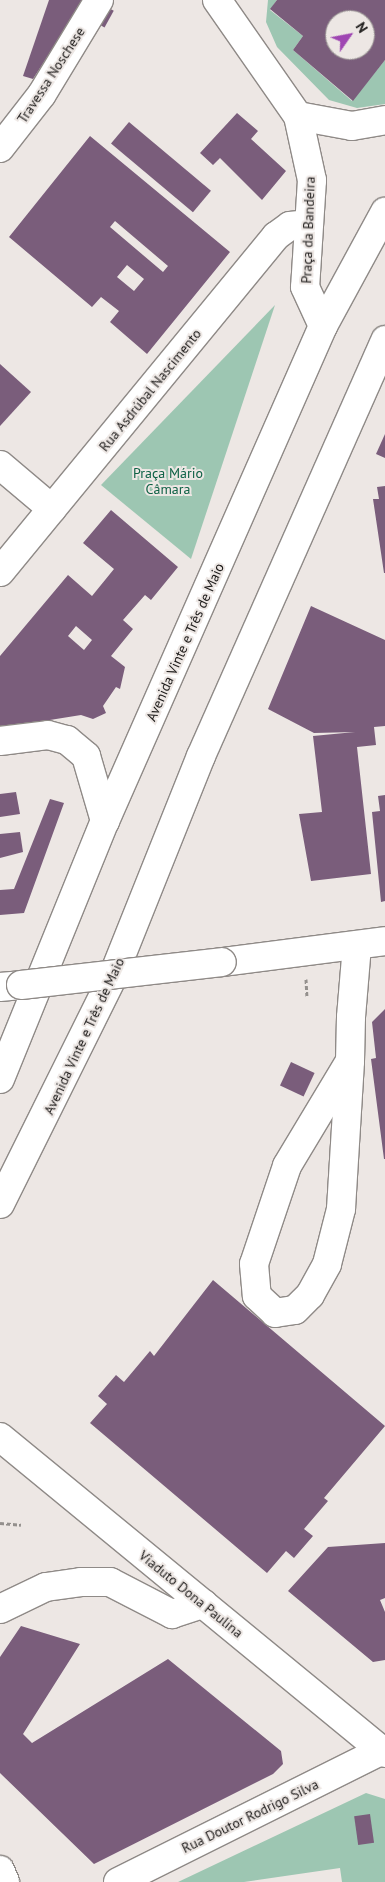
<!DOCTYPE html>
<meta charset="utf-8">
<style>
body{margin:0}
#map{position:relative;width:385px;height:1882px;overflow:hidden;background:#ede7e4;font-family:"PT Sans",sans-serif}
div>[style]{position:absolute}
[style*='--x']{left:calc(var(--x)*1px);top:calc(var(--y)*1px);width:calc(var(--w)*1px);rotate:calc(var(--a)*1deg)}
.green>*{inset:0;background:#9dc6b2}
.building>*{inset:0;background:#7a5d7b;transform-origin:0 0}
.path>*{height:3px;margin-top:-1.5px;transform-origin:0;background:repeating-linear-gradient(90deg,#94908d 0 4px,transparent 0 6.5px)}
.roads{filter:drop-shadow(1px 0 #8f8a87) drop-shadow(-1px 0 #8f8a87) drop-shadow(0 1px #8f8a87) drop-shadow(0 -1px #8f8a87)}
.minor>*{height:28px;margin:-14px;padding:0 14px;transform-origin:14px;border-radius:14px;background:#fff}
.major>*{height:28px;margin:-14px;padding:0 14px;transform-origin:14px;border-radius:14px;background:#fff}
.highway>*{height:28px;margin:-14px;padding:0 14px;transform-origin:14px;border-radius:14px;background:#fff}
.bridges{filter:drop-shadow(1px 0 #8f8a87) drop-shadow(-1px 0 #8f8a87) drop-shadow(0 1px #8f8a87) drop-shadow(0 -1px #8f8a87)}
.major-bridge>*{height:28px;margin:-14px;padding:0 14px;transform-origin:14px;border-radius:14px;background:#fff}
span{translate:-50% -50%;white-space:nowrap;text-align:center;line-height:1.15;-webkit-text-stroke:4px #ede7e4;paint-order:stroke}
.street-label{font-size:14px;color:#1c1a19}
.park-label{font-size:14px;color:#0e6145}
.north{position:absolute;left:325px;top:10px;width:50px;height:50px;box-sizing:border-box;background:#ede7e4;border:1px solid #999593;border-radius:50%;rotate:57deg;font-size:14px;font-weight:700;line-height:20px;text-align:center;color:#1c1a19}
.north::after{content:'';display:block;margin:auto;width:18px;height:22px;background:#9f46b2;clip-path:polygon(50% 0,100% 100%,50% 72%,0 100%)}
</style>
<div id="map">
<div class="green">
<div style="clip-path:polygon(268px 0,277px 0,270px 10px,303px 36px,293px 50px,352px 101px,385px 60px,385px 104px,357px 108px,329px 100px,277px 47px,266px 22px)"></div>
<div style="clip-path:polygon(275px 305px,191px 559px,101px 485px)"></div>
<div style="clip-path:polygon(366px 1793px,385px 1799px,385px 1882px,342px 1882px,340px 1868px,244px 1882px,178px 1882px)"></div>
</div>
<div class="building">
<div style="clip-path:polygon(49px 0,84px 0,33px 79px,23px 76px)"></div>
<div style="clip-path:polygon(evenodd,277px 0,385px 0,385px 60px,353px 101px,293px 50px,303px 36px,270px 9px,277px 0,335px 20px,365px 20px,365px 50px,335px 50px,335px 20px)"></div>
<div style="left:105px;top:6px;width:10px;height:19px;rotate:29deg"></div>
<div style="clip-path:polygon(237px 113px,258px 131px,251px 139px,286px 171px,262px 200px,220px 158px,213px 165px,200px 153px)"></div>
<div style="left:129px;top:122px;width:107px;height:28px;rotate:40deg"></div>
<div style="clip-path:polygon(evenodd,90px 136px,230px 252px,147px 354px,110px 322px,119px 311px,101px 297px,92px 307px,9px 237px,90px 136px,115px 221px,168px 266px,163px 272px,110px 227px,115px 221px,90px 136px,127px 265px,144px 279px,134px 291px,117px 277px,127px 265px)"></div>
<div style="clip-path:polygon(0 364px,31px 392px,0 426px)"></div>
<div style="clip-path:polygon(385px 434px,385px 458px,376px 454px)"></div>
<div style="clip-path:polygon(385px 486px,385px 573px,384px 573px,373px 499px,379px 499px,377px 487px)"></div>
<div style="clip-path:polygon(evenodd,111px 510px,178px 567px,151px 600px,145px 595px,123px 620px,133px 629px,111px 656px,125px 667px,120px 689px,116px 687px,103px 706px,106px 713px,93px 719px,81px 715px,0 728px,0 656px,68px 575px,92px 596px,114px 569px,83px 543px,111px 510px,76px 626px,92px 640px,84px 650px,68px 636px,76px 626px)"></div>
<div style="clip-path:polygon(311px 606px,385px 640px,385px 726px,374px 727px,376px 745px,357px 747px,371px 874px,311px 881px,299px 814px,322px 812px,313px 736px,355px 732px,314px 733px,268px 709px)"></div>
<div style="clip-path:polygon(16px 792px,20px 814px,0 817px,0 794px)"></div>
<div style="clip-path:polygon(385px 795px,385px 901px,381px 902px,372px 812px,380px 811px,378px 796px)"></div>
<div style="clip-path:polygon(50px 799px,64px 803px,24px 913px,0 915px,0 890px,14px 889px)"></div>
<div style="clip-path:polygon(20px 832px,23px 852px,0 858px,0 834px)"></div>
<div style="clip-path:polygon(385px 1009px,385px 1159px,384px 1159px,371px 1059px,376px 1058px,372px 1022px)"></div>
<div style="left:291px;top:1062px;width:26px;height:26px;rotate:25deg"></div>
<div style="clip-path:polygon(213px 1280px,385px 1426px,324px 1498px,328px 1501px,304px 1529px,313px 1536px,294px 1558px,286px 1551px,267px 1573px,90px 1423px,107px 1404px,98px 1396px,116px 1375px,124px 1382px,150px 1351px,154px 1356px)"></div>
<div style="clip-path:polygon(385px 1543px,385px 1598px,380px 1600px,385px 1612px,385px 1660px,373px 1662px,288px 1591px,328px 1547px)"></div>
<div style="clip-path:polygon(21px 1626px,80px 1644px,23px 1734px,32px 1743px,168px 1659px,281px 1751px,283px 1764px,273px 1774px,94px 1864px,0 1773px,0 1657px)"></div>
<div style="left:370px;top:1814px;width:29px;height:16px;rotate:82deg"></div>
</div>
<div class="path">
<div style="--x:306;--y:979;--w:17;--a:87"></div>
<div style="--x:0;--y:1523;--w:21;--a:5"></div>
</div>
<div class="roads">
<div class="minor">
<div style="--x:217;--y:0;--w:141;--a:55.1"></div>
<div style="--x:298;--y:116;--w:66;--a:77.7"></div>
<div style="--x:312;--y:180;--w:107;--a:93.7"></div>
<div style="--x:305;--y:287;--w:43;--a:65.2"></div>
<div style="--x:298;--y:116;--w:55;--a:10.5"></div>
<div style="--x:352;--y:126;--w:34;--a:-10"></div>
<div style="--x:0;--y:148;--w:68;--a:-52.1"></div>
<div style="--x:42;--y:94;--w:110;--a:-58.8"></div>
<div style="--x:0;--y:465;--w:68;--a:40.2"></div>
<div style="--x:0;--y:572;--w:435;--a:-50.6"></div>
<div style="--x:276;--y:236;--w:17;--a:-36"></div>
<div style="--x:290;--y:226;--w:19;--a:-6"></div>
<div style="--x:0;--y:741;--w:48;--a:-7.1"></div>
<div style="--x:48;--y:735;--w:20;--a:15"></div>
<div style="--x:67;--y:740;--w:25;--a:40"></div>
<div style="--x:86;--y:756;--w:68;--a:73.7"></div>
<div style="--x:350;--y:1061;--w:122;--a:121"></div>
<div style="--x:287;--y:1166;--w:103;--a:108.6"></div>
<div style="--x:254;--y:1264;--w:32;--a:85"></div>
<div style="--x:257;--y:1296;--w:25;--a:43"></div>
<div style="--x:275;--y:1313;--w:20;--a:-9"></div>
<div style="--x:295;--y:1310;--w:21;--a:-45"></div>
<div style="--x:310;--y:1295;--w:35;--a:-61"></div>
<div style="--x:327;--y:1264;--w:57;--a:-75.7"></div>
<div style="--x:341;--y:1209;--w:148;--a:-86.5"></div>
<div style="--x:350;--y:1061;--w:44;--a:-88.7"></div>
<div style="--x:351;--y:1017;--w:72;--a:-85.2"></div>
<div style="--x:0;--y:1870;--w:13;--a:67"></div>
</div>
<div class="major">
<div style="--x:222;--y:962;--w:164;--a:-7.3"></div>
<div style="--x:0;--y:987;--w:21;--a:-5"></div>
<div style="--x:0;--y:1437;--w:498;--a:39.4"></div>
<div style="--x:0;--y:1609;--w:51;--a:-25.6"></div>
<div style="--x:46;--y:1587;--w:35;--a:-8"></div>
<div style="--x:81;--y:1582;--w:29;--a:0"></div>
<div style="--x:110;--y:1582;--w:70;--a:27.3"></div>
<div style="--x:172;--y:1614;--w:33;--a:-18"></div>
<div style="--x:118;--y:1882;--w:298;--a:-26.5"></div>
</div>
<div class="highway">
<div style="--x:0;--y:1079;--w:279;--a:-67.9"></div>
<div style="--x:105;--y:821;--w:541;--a:-66.23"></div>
<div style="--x:323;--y:326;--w:130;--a:-61.5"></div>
<div style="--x:0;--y:1204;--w:254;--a:-63.6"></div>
<div style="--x:113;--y:976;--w:237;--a:-68.2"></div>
<div style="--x:201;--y:756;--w:455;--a:-66.1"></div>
</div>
</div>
<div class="bridges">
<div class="major-bridge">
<div style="--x:21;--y:985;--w:202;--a:-6.5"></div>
</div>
</div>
<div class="street-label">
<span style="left:51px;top:75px;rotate:-57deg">Travessa Noschese</span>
<span style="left:308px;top:230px;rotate:-88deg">Praça da Bandeira</span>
<span style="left:150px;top:390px;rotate:-51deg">Rua Asdrúbal Nascimento</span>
<span style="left:185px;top:642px;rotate:-66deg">Avenida Vinte e Três de Maio</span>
<span style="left:84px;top:1036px;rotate:-65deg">Avenida Vinte e Três de Maio</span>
<span style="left:191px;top:1594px;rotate:39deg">Viaduto Dona Paulina</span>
<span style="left:250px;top:1816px;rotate:-26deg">Rua Doutor Rodrigo Silva</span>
</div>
<div class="park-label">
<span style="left:168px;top:481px">Praça Mário<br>Câmara</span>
</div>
<div class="north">N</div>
</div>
